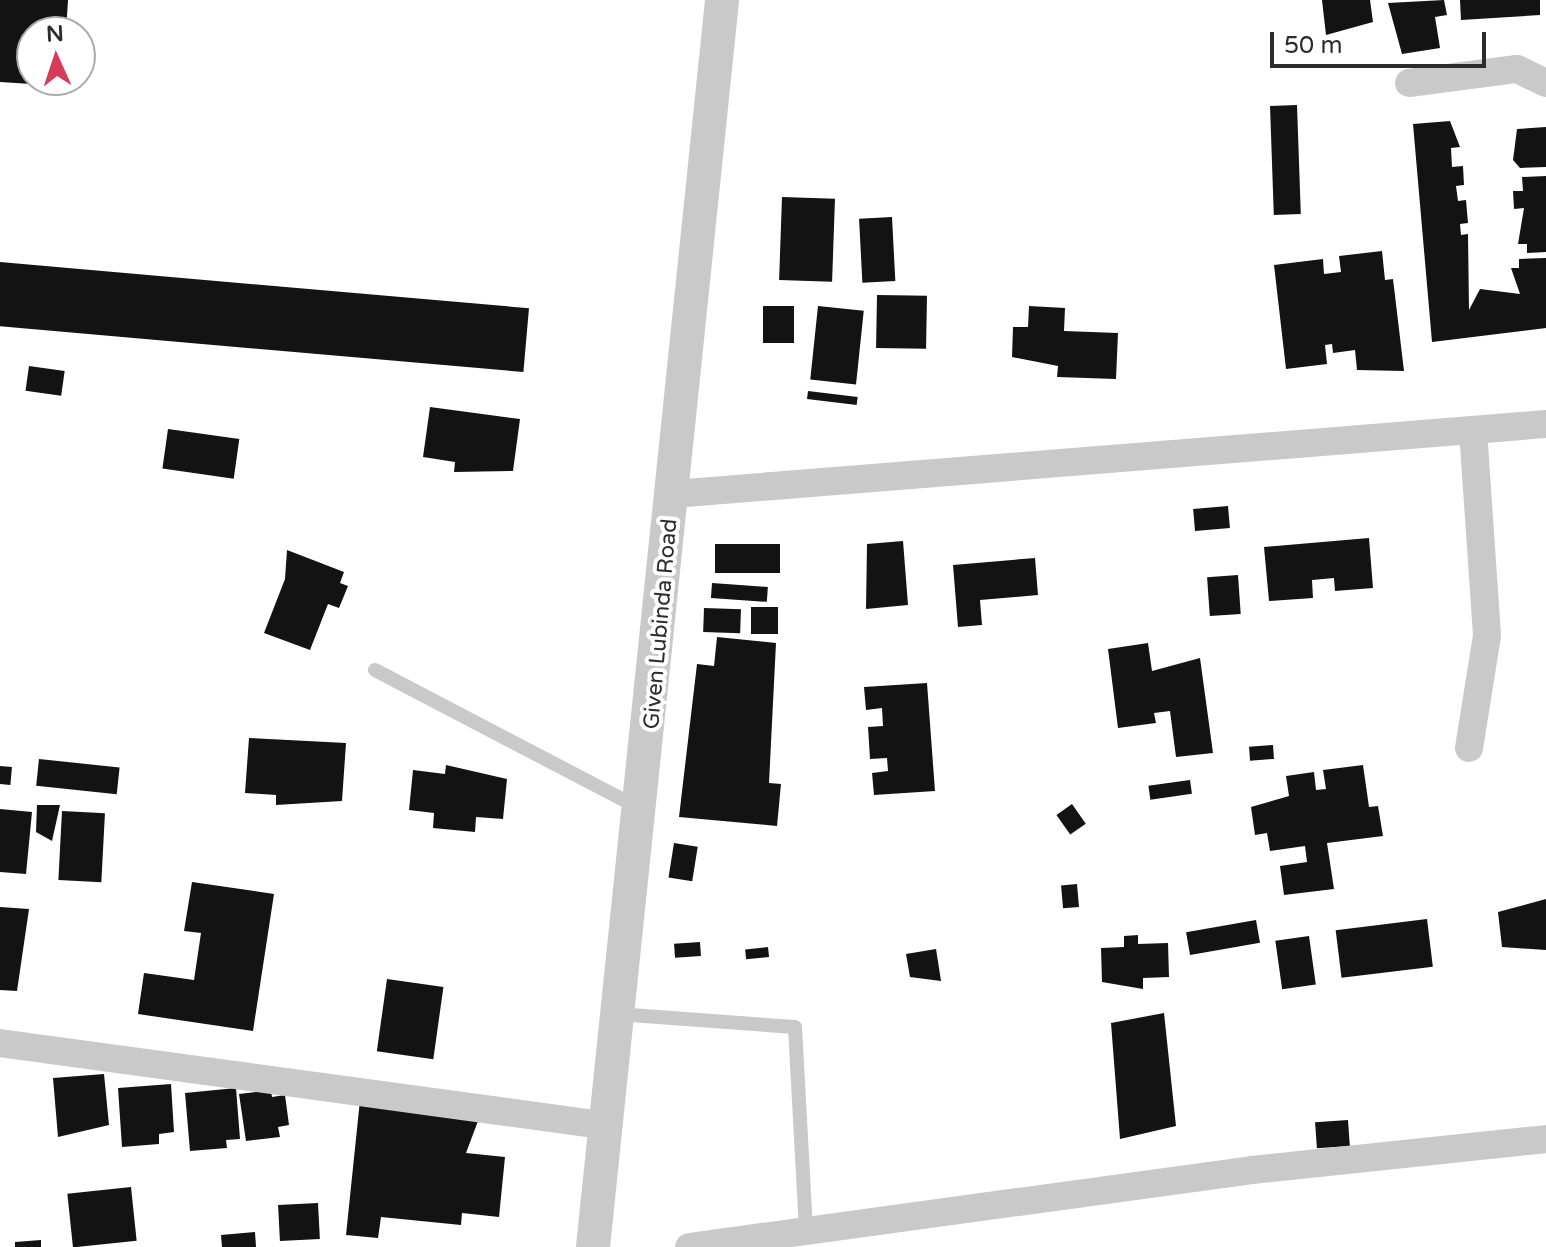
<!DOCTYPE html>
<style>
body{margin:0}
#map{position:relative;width:1546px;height:1247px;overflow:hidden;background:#fff;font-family:"Varela Round",sans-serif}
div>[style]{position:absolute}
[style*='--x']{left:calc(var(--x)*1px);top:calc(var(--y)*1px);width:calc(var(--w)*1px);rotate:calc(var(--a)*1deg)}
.building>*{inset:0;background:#131313;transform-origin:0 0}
.service>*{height:14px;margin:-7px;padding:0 7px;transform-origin:7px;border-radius:7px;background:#c9c9c9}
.minor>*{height:28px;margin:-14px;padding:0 14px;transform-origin:14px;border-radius:14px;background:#c9c9c9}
.tertiary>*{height:34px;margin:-17px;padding:0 17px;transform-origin:17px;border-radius:17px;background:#c9c9c9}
span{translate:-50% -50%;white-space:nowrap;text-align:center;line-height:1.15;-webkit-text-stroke:8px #fff;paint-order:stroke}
.street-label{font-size:22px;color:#2c2c2c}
.north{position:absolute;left:16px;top:16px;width:80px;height:80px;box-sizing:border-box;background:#fff;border:2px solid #ababab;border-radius:50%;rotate:357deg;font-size:22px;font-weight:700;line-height:32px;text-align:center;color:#2c2c2c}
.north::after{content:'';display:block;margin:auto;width:28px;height:36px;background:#d63b59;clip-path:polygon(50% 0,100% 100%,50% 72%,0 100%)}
.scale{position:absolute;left:1270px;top:32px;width:216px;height:36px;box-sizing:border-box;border:4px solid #2c2c2c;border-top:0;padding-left:10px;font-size:24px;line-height:28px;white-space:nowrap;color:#2c2c2c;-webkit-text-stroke:6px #fff;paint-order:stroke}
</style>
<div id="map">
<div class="building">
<div style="clip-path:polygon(0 0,68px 0,66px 32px,32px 32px,32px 80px,63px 80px,63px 86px,0 82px)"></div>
<div style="clip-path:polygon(1322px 0,1370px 0,1373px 22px,1326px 35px)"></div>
<div style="clip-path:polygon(1444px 0,1447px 15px,1435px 17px,1440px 48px,1402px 54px,1388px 3px)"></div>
<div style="clip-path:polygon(1460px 0,1540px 0,1540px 15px,1461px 20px)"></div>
<div style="left:1297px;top:105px;width:109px;height:27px;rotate:88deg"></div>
<div style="clip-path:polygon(1450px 121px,1460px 147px,1451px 148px,1452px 167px,1463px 166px,1464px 185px,1456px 186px,1458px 201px,1466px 200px,1468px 223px,1460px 224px,1461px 235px,1468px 234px,1469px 310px,1480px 289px,1520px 294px,1511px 268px,1519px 268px,1519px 259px,1546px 258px,1546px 328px,1432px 342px,1413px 124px)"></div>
<div style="clip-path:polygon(1546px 127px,1546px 167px,1520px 168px,1513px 160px,1517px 129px)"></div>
<div style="clip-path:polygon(1546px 176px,1546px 252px,1527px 253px,1527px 244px,1518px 244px,1524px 208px,1514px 209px,1513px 191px,1523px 191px,1522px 177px)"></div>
<div style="left:782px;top:197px;width:53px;height:83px;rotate:2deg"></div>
<div style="left:892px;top:217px;width:64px;height:33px;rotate:87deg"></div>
<div style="clip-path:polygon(1382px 251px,1385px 280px,1393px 279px,1404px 371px,1357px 370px,1355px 350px,1333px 353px,1332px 344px,1325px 345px,1327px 364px,1286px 369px,1274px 265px,1323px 259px,1324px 274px,1341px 272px,1339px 256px)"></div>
<div style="left:0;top:262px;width:531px;height:64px;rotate:5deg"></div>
<div style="left:877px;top:295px;width:50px;height:53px;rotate:1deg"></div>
<div style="left:763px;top:306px;width:31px;height:37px"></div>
<div style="left:818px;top:306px;width:46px;height:74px;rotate:6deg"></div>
<div style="clip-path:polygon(1029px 306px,1065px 308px,1064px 331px,1118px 333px,1116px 379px,1057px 377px,1058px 366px,1012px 357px,1013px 327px,1028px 327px)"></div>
<div style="left:29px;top:366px;width:36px;height:25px;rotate:8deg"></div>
<div style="left:808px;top:391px;width:50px;height:8px;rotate:7deg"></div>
<div style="clip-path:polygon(430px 407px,520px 419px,513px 471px,454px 472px,455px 462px,423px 457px)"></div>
<div style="left:168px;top:429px;width:72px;height:40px;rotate:8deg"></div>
<div style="left:1228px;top:506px;width:22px;height:35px;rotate:85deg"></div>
<div style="clip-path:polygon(1369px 538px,1373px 588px,1335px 591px,1334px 578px,1312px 580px,1313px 598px,1269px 601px,1264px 547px)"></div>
<div style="clip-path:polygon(903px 541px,908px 605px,866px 609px,867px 544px)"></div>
<div style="left:780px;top:544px;width:29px;height:65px;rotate:90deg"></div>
<div style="clip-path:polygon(287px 550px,344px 572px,340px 583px,348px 586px,339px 608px,328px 604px,310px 650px,264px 633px,285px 579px)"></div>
<div style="clip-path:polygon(1035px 558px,1038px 595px,980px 600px,982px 625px,958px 627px,953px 565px)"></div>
<div style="left:1238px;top:575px;width:39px;height:31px;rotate:86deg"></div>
<div style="left:712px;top:583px;width:56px;height:15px;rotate:4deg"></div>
<div style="left:751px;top:607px;width:27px;height:27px"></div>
<div style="left:704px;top:608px;width:37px;height:24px;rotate:2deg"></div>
<div style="clip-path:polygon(717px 637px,776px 643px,769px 783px,781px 784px,777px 826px,679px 817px,697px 664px,714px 666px)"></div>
<div style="clip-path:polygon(1148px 643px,1152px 671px,1200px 658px,1213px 753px,1176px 757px,1170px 711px,1154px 713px,1156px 723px,1118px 728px,1108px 649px)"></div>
<div style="clip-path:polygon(927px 683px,935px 791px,874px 795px,872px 773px,888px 771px,887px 758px,870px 759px,868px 727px,883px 726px,882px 708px,866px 710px,864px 687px)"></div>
<div style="clip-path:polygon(249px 738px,346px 743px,342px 801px,276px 805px,276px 795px,245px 793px)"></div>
<div style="left:1273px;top:745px;width:14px;height:24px;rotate:86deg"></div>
<div style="left:39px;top:759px;width:81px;height:27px;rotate:6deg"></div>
<div style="clip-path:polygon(446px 765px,507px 779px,503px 819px,476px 817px,475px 832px,433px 828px,434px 813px,409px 810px,413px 770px,445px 774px)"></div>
<div style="clip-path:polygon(1363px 765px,1369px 807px,1378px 806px,1383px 836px,1327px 843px,1334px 889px,1284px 895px,1280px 866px,1307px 862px,1305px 846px,1270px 851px,1267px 833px,1255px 835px,1251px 807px,1289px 796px,1286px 776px,1314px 772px,1316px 790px,1326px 789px,1323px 770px)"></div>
<div style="left:0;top:766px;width:12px;height:18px;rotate:5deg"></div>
<div style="left:1190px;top:780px;width:14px;height:42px;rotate:82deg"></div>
<div style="left:1072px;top:804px;width:24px;height:19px;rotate:55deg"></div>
<div style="clip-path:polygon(37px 805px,60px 805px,52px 841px,36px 832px)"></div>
<div style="clip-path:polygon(0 809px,32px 812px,26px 874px,0 872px)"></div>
<div style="left:62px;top:811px;width:43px;height:69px;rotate:3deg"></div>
<div style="left:674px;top:843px;width:24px;height:35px;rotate:9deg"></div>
<div style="clip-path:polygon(192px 882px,274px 894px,253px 1031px,138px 1014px,144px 973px,194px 980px,201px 933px,184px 931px)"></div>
<div style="left:1077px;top:884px;width:23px;height:16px;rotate:85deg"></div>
<div style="clip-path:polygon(1546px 899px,1546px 950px,1502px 947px,1498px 912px)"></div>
<div style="clip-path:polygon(0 907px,29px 909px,17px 991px,0 990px)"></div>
<div style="left:1427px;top:919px;width:48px;height:92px;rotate:83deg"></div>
<div style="left:1256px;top:920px;width:23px;height:71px;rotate:80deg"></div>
<div style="clip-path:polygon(1138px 935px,1138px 944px,1168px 943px,1169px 977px,1143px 978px,1143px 989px,1102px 982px,1101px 948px,1124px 947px,1124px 936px)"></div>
<div style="left:1309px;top:936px;width:49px;height:34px;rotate:82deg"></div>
<div style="left:700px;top:942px;width:14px;height:26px;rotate:86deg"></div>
<div style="left:768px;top:947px;width:10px;height:23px;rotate:84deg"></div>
<div style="clip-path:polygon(936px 949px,941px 981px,910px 977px,906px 954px)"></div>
<div style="left:387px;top:979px;width:57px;height:73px;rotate:8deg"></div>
<div style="clip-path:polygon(1164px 1013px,1176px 1126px,1120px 1139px,1111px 1023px)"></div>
<div style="clip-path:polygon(104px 1074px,109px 1125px,58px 1137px,53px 1078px)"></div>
<div style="clip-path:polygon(171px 1084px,174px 1132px,159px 1134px,159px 1144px,122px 1147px,118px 1088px)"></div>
<div style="clip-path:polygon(236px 1088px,240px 1139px,226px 1140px,227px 1148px,190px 1151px,185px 1093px)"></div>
<div style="clip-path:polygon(271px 1090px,272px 1097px,285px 1095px,289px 1125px,278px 1127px,280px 1137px,246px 1141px,239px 1094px)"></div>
<div style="clip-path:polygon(360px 1100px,481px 1113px,466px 1153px,505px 1157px,499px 1217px,462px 1213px,461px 1225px,381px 1217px,378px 1238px,346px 1235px)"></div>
<div style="left:1348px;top:1120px;width:26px;height:33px;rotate:86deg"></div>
<div style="left:131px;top:1187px;width:54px;height:64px;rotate:84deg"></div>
<div style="left:318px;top:1203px;width:36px;height:40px;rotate:87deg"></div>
<div style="clip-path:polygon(255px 1232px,256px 1247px,222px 1247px,221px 1235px)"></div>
<div style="clip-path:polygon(41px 1240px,41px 1247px,15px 1247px,15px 1242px)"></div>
</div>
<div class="service">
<div style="--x:375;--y:670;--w:296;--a:27.6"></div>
<div style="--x:617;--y:1014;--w:178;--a:4.2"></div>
<div style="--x:795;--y:1027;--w:205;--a:86.9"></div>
</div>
<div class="minor">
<div style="--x:1409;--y:83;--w:109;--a:-7.4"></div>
<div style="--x:1517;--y:69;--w:32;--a:26"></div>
<div style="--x:673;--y:494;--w:876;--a:-4.58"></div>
<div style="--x:1469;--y:748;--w:114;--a:-80.9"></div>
<div style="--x:1487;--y:635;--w:203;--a:-93.9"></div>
<div style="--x:0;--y:1043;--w:608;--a:7.76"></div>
<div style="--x:689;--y:1247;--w:568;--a:-7.79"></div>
<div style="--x:1252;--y:1170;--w:296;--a:-6"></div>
</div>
<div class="tertiary">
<div style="--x:593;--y:1247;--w:1254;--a:-84.09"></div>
</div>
<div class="street-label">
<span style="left:661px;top:624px;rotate:-85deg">Given Lubinda Road</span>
</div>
<div class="north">N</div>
<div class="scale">50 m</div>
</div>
